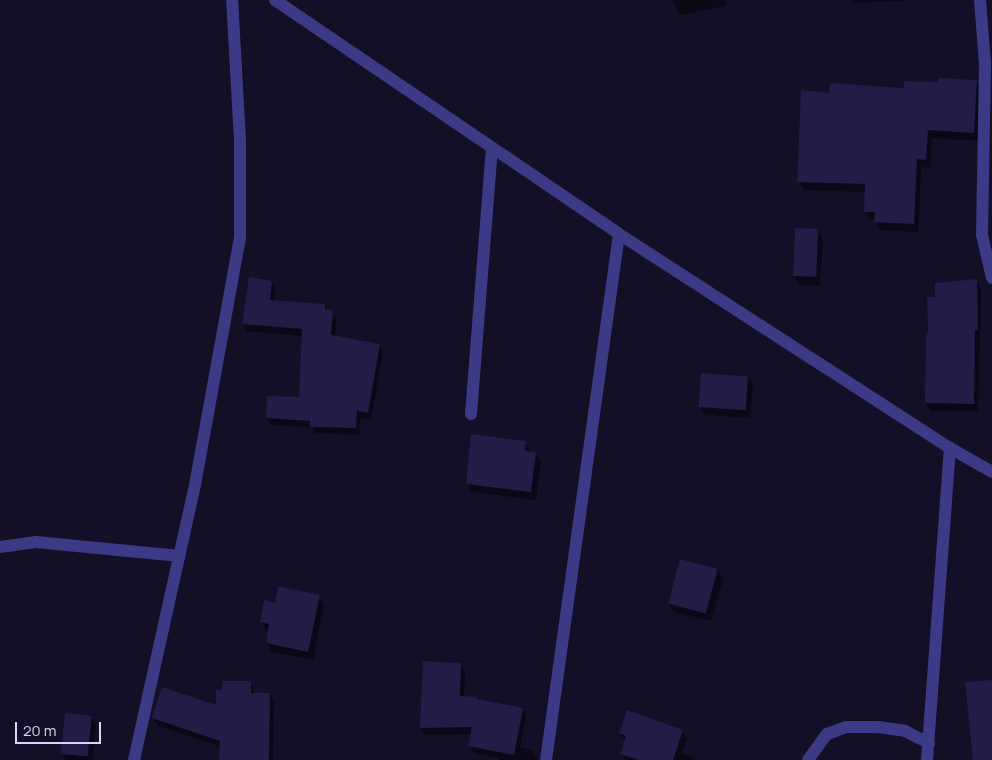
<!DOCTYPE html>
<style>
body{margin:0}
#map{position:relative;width:992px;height:760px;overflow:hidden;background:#130f26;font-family:Manrope,sans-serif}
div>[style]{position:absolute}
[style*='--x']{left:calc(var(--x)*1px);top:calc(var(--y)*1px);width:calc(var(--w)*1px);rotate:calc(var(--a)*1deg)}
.shadow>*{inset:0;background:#0007}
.building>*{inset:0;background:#241b47;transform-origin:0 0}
.street>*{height:12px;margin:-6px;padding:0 6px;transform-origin:6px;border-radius:6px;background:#3d3a85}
span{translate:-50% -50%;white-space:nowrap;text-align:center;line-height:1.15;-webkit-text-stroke:5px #130f26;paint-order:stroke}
.scale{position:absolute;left:15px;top:722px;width:86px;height:22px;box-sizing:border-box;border:2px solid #d9d4ff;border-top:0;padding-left:6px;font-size:15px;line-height:18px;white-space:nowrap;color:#d9d4ff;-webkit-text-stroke:4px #130f26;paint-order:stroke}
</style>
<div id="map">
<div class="shadow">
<div style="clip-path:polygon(672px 0,725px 0,726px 6px,680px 15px)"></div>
<div style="clip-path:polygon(852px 0,913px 0,854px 3px)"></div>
<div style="clip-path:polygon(976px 81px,981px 90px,980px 141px,932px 138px,930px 168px,921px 167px,918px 232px,880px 230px,875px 220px,870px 220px,865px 211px,866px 192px,804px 190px,799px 181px,830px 94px,905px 89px,939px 83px)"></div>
<div style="clip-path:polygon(796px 229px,817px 231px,823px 239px,820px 286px,799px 285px,794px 276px)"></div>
<div style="clip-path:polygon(250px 279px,271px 282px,275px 289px,274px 302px,325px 305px,336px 319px,335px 337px,379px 345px,383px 352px,371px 420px,360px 418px,359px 435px,315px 433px,312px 427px,271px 425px,267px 418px,268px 397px,300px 398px,303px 336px,247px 331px,243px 324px)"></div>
<div style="clip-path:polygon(976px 281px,981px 289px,978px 411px,931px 411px,926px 403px,929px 335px)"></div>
<div style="clip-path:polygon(748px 377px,753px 386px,750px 418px,705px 415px,700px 406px)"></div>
<div style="clip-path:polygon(525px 442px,530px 453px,536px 454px,541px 462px,536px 500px,472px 492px,467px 483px)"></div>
<div style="clip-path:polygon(680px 561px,718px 570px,723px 579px,711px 621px,674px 612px,669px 603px)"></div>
<div style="clip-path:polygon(319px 596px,324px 605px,313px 660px,272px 652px,267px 643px,269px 632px,267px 631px,262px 622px,276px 604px)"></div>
<div style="clip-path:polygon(424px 662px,460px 664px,465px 671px,464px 698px,522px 709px,526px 716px,520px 748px,533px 750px,537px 760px,499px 760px,499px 758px,474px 753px,470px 746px,472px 734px,425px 735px,421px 728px)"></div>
<div style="clip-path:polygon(250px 682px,255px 694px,270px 694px,274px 702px,273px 760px,221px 760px,221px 747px,158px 726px,153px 718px,217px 707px,223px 692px)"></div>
<div style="clip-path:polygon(66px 715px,91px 717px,96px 726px,93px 760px,66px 760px,63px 754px)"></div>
<div style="clip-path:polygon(682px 731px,687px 739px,682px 754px,693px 757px,694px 760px,625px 760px,622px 753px,625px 741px,620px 733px)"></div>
</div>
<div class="building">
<div style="clip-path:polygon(938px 78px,977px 80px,974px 133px,928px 130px,926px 160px,917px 159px,914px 224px,874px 222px,875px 212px,864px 212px,865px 184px,797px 182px,801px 90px,829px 93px,830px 83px,904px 88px,904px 81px,938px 82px)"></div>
<div style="left:795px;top:228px;width:23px;height:48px;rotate:2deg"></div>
<div style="clip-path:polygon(249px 277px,272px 281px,270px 300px,325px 304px,325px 309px,333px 310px,331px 335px,380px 344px,368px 413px,357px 411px,356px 428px,310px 427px,310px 421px,266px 418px,267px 396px,299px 397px,302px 329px,242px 324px)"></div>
<div style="clip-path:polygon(977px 279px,978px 330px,975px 330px,974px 404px,925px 403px,926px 333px,928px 333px,927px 297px,935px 297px,935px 283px)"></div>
<div style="left:701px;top:373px;width:47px;height:34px;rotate:4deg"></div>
<div style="clip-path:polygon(471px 434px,526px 441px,525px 451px,536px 452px,531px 492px,466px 484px)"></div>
<div style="left:680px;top:559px;width:39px;height:46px;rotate:15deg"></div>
<div style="clip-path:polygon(278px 586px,320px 595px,308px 652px,266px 643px,269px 624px,260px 622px,264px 600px,275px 603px)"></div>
<div style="clip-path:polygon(423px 661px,461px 663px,460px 696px,477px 697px,477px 699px,523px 708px,514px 755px,468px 746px,472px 727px,420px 728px)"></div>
<div style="clip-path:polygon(992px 680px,992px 760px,973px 760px,965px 682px)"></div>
<div style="clip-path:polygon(222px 681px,251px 681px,251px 693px,270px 693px,269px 760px,219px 760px,220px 741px,152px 718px,162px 687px,216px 705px,216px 690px,222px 690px)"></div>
<div style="clip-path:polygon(627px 710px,683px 730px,673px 760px,639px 760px,620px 754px,626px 736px,619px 733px)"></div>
<div style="left:65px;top:713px;width:27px;height:41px;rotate:6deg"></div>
</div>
<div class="street">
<div style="--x:275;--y:0;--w:416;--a:34.2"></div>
<div style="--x:619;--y:234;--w:394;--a:32.9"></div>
<div style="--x:950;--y:448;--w:48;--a:29.7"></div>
<div style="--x:980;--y:0;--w:64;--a:85.5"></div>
<div style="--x:985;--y:64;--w:171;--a:91"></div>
<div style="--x:982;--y:235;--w:44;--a:76.9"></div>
<div style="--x:471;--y:414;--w:267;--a:-85.5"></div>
<div style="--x:0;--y:547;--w:36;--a:-8"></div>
<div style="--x:36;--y:542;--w:144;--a:5.6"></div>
<div style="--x:134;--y:760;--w:282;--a:-77.5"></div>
<div style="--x:195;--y:485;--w:252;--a:-79.7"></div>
<div style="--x:240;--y:237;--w:96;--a:-90"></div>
<div style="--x:240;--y:141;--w:141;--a:-93.2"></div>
<div style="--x:546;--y:760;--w:531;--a:-82.1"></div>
<div style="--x:808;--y:760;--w:32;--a:-54"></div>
<div style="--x:827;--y:734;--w:20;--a:-20"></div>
<div style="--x:846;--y:727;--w:32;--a:0"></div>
<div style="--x:878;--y:727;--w:27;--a:8"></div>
<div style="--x:905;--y:731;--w:27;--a:27"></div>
<div style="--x:927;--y:760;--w:313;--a:-85.8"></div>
</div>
<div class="scale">20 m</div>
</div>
